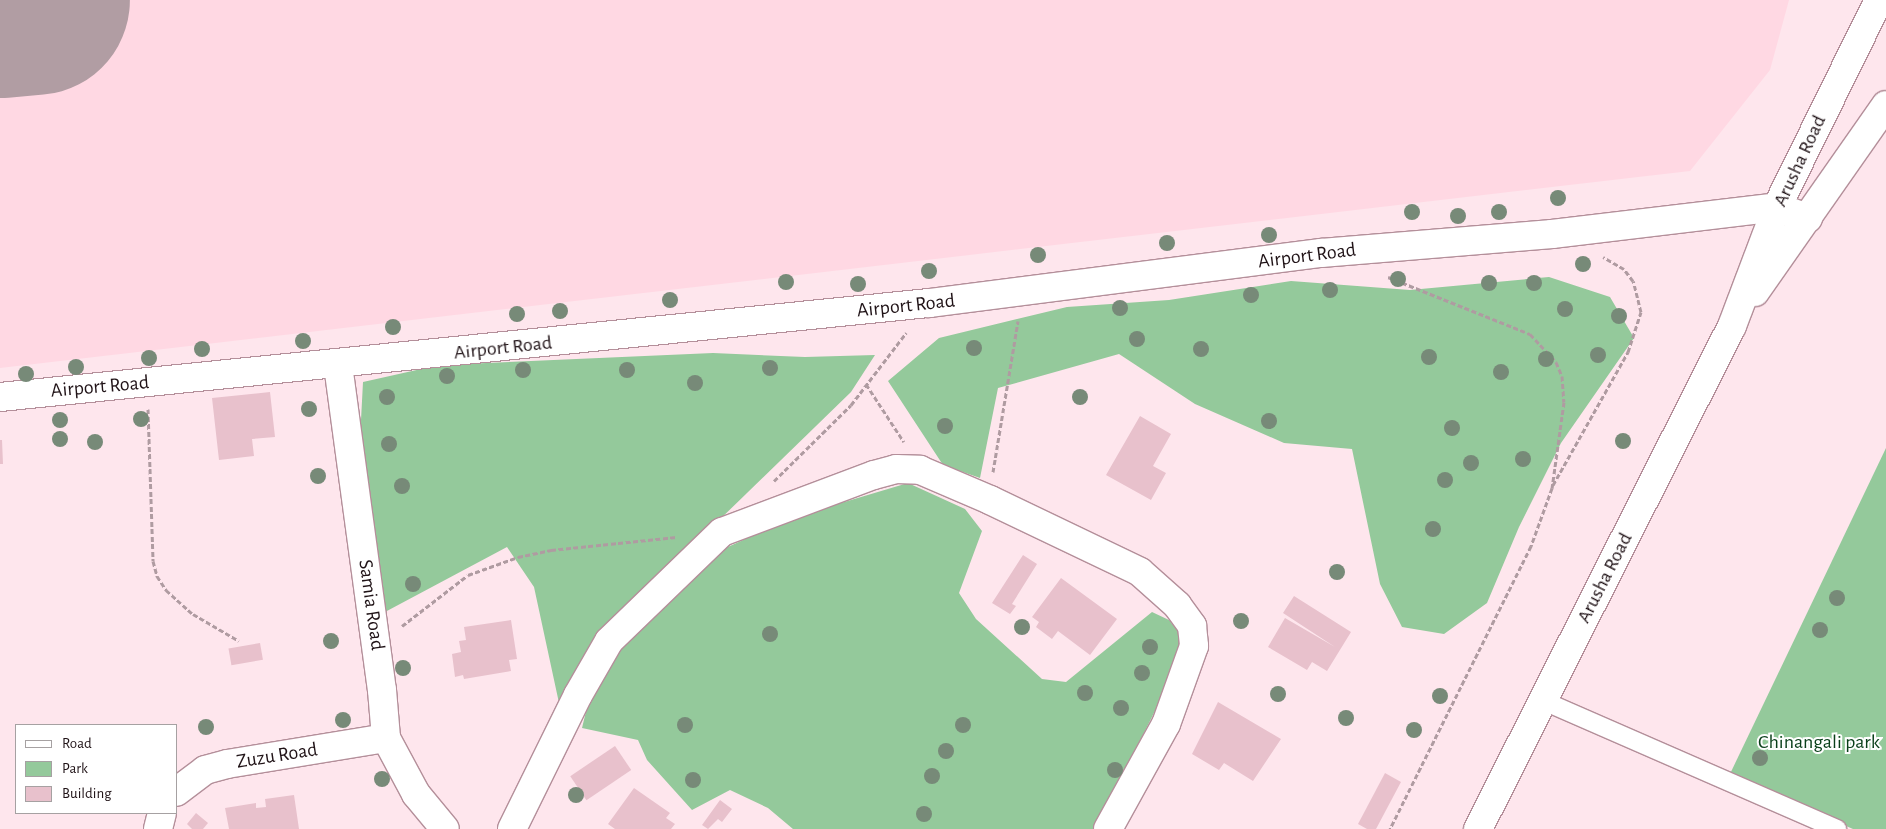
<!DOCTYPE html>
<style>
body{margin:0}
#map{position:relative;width:1886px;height:829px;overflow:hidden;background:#fee6ed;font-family:"Alegreya Sans",sans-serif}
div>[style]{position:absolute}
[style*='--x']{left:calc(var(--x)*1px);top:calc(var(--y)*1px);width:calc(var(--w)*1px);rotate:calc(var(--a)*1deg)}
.built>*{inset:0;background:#ffd8e3}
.green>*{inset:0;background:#94c99b}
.runway>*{height:189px;margin:-94.5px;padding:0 94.5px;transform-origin:94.5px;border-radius:94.5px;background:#b19da3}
.building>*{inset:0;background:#e8c1cc;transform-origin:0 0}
.path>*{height:3px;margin-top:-1.5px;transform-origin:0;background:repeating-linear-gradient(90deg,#af9ba1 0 5px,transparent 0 7.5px)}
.roads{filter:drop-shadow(1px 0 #b48f9a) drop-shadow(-1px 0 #b48f9a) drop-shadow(0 1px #b48f9a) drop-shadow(0 -1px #b48f9a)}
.service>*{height:18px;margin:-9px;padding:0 9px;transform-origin:9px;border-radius:9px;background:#fff}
.minor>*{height:28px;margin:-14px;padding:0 14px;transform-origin:14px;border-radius:14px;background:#fff}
.trunk>*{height:28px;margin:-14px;padding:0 14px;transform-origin:14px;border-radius:14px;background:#fff}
.trees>*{width:16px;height:16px;margin:-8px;border-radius:50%;background:#778a78}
span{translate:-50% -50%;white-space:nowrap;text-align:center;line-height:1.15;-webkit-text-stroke:4px #fff;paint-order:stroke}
.street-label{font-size:20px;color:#201317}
.park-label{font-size:20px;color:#093f19}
.legend{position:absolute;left:15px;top:724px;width:162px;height:90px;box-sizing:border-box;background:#fff;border:1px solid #a6a1a2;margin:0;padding:6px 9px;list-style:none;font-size:15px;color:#201317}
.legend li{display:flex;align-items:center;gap:10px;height:25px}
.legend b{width:25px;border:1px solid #a6a1a2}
</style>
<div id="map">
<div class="built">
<div style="clip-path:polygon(0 0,1789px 0,1770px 70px,1690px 171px,0 368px)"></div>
</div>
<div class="green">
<div style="clip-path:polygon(1549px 277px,1610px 297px,1634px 338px,1561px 443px,1519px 527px,1487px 603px,1444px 634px,1402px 627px,1380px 584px,1352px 449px,1284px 443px,1195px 404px,1119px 354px,998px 388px,980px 478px,943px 465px,888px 381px,939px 338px,1067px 307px,1169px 300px,1291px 281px,1410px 290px)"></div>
<div style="clip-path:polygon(713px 353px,805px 357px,875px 355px,851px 392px,678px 560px,559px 703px,534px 587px,507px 547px,385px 612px,360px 439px,363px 382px,439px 365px)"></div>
<div style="clip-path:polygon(1886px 448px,1886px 829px,1853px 829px,1729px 776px)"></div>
<div style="clip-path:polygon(908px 483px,965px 509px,982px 531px,959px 593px,976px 619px,1042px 679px,1066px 682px,1152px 612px,1169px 620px,1185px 640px,1181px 666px,1160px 701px,1096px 829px,793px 829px,768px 808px,730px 790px,692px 810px,647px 760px,638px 740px,582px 728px,590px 695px,636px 628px,689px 583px,719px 551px,794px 517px)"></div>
</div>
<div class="runway">
<div style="--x:0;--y:3;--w:35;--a:-5"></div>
</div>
<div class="building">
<div style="clip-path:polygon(270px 392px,275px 437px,252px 439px,254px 456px,219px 460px,212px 398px)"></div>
<div style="clip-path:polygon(1140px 416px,1171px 434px,1153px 466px,1166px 473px,1151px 500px,1106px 475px)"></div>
<div style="clip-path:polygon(0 440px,2px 440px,3px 464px,0 464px)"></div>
<div style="clip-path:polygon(1023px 555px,1037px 564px,1012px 604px,1016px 606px,1010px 614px,992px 603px)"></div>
<div style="clip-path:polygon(1061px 578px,1117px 619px,1090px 655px,1058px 631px,1052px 639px,1036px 627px,1039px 622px,1032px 617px)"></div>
<div style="clip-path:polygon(1294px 596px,1351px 632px,1327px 671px,1312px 662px,1307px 670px,1268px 647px,1285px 618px,1335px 647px,1283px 613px)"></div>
<div style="clip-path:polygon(511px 620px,517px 659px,509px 660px,511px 671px,464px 679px,463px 675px,455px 677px,452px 654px,461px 652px,459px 641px,466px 640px,464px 627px)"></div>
<div style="left:260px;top:643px;width:17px;height:32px;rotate:80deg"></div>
<div style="clip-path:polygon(1218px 702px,1281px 739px,1253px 781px,1224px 763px,1219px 770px,1192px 754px)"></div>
<div style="left:615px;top:746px;width:29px;height:54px;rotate:56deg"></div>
<div style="clip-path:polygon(1385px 773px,1401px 782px,1376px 829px,1367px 829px,1358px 824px)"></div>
<div style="clip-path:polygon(634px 788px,670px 813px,666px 818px,675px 824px,671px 829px,615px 829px,608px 824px)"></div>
<div style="clip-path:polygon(294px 795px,299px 829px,229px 829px,225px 808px,256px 803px,256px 808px,266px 807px,265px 799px)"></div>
<div style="clip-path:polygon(720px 800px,732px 809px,722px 822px,718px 819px,708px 829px,702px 825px)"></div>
<div style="clip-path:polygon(196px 813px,208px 823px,203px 829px,192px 829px,187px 824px)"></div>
</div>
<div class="path">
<div style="--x:1388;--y:277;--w:153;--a:21.9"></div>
<div style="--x:1530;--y:334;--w:38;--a:47"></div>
<div style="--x:1556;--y:362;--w:15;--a:67"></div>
<div style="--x:1562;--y:376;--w:26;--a:86"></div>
<div style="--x:1564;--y:402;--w:87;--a:97.9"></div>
<div style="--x:1552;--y:488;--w:62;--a:109.9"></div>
<div style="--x:1531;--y:546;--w:316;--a:116.5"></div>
<div style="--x:866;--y:384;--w:69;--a:56.8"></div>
<div style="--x:148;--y:409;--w:152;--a:88.1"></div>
<div style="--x:153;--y:561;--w:16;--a:75"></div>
<div style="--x:157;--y:576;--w:17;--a:57"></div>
<div style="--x:166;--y:590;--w:36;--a:42"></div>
<div style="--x:193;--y:614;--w:53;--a:30.4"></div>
<div style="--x:993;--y:472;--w:153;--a:-80.6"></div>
<div style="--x:774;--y:481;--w:108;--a:-44.6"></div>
<div style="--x:851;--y:405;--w:91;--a:-52.6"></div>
<div style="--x:1553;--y:485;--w:153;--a:-60.6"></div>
<div style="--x:1628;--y:352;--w:42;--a:-72"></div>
<div style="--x:1641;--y:312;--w:32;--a:-104"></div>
<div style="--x:1633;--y:281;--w:15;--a:-127"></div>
<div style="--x:1624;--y:269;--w:24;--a:-150"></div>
<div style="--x:402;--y:626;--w:83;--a:-37.7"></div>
<div style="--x:468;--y:575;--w:53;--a:-19.8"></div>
<div style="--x:518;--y:557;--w:34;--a:-12"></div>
<div style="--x:551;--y:550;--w:126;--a:-5.9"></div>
</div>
<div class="roads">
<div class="service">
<div style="--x:1544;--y:701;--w:320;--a:23.6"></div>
</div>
<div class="minor">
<div style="--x:338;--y:365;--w:328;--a:82.3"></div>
<div style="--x:382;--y:690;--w:48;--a:85.2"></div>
<div style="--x:386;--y:738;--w:64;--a:61.8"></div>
<div style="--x:416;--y:794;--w:45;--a:50.4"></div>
<div style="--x:0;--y:397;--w:934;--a:-5.78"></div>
<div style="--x:929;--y:303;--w:395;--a:-7.3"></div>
<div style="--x:1321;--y:253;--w:232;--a:-4.7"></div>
<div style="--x:1552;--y:234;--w:227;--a:-6.8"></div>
<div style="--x:1777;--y:207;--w:33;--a:20"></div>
<div style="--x:176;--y:792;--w:36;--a:-37"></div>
<div style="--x:205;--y:770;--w:23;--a:-15"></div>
<div style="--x:227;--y:764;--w:161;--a:-9.3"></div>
<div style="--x:158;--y:829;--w:16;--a:-76"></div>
<div style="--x:512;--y:829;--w:149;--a:-63.8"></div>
<div style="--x:578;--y:695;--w:62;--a:-60.1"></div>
<div style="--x:609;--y:641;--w:157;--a:-44"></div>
<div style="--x:722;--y:532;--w:162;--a:-20.6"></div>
<div style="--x:874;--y:475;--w:23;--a:-15"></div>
<div style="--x:896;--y:469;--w:24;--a:2"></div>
<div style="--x:920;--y:470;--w:76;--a:23.2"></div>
<div style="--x:990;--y:500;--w:166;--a:25.6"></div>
<div style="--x:1140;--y:572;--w:50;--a:41.7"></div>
<div style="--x:1177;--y:605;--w:26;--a:54"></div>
<div style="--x:1192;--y:626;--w:20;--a:84"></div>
<div style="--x:1194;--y:646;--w:83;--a:109.7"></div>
<div style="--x:1166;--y:724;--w:120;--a:118.9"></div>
</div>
<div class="trunk">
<div style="--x:1755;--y:292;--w:228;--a:-55"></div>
<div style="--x:1478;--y:829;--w:563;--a:-63.21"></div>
<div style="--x:1732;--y:326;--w:127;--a:-69.3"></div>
<div style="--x:1777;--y:207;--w:231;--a:-63.8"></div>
</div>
</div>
<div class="trees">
<div style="left:1558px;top:198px"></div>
<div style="left:1412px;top:212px"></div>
<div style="left:1499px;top:212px"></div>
<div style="left:1458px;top:216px"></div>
<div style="left:1269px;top:235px"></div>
<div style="left:1167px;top:243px"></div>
<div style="left:1038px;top:255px"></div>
<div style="left:1583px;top:264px"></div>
<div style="left:929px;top:271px"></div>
<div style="left:1398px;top:279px"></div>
<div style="left:786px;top:282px"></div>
<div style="left:1489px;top:283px"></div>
<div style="left:1534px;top:283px"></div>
<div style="left:858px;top:284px"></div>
<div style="left:1330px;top:290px"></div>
<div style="left:1251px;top:295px"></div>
<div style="left:670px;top:300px"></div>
<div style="left:1120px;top:308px"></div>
<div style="left:1565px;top:309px"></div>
<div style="left:560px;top:311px"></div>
<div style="left:517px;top:314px"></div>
<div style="left:1619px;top:316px"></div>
<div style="left:393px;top:327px"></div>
<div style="left:1137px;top:339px"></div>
<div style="left:303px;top:341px"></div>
<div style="left:974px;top:348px"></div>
<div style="left:202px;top:349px"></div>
<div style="left:1201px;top:349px"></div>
<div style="left:1598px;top:355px"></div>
<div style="left:1429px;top:357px"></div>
<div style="left:149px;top:358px"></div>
<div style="left:1546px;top:359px"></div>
<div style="left:76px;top:367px"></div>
<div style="left:770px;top:368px"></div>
<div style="left:523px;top:370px"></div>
<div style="left:627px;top:370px"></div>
<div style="left:1501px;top:372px"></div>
<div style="left:26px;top:374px"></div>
<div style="left:447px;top:376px"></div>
<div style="left:695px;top:383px"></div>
<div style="left:387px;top:397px"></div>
<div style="left:1080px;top:397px"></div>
<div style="left:309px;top:409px"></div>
<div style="left:141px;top:419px"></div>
<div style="left:60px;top:420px"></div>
<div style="left:1269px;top:421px"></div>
<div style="left:945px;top:426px"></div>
<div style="left:1452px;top:428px"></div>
<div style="left:60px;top:439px"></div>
<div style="left:1623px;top:441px"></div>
<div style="left:95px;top:442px"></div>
<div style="left:389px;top:444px"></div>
<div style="left:1523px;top:459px"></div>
<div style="left:1471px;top:463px"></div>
<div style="left:318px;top:476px"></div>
<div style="left:1445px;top:480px"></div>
<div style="left:402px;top:486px"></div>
<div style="left:1433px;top:529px"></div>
<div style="left:1337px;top:572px"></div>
<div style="left:413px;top:584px"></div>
<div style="left:1837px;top:598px"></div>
<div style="left:1241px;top:621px"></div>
<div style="left:1022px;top:627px"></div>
<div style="left:1820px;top:630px"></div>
<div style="left:770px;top:634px"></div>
<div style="left:331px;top:641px"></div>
<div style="left:1150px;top:647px"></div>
<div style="left:403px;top:668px"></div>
<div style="left:1142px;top:673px"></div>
<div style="left:1085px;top:693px"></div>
<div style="left:1278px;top:694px"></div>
<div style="left:1440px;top:696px"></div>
<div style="left:1121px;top:708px"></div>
<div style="left:1346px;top:718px"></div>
<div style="left:343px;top:720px"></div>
<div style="left:685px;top:725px"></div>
<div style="left:963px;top:725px"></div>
<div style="left:206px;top:727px"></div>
<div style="left:1414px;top:730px"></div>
<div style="left:946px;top:751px"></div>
<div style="left:1760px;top:758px"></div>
<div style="left:1115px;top:770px"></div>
<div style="left:932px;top:776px"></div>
<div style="left:382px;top:779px"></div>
<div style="left:693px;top:780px"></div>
<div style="left:576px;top:795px"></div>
<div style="left:924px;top:814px"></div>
</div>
<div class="street-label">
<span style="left:1800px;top:161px;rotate:-65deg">Arusha Road</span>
<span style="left:1307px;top:256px;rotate:-7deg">Airport Road</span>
<span style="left:906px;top:306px;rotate:-6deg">Airport Road</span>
<span style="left:503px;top:348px;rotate:-6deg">Airport Road</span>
<span style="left:100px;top:387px;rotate:-5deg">Airport Road</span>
<span style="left:1605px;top:578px;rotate:-63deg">Arusha Road</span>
<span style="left:371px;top:605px;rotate:82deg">Samia Road</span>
<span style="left:277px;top:756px;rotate:-9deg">Zuzu Road</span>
</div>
<div class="park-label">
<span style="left:1819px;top:742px">Chinangali park</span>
</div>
<ul class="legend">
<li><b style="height:6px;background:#fff"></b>Road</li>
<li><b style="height:14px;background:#94c99b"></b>Park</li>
<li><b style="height:14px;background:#e8c1cc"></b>Building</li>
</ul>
</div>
